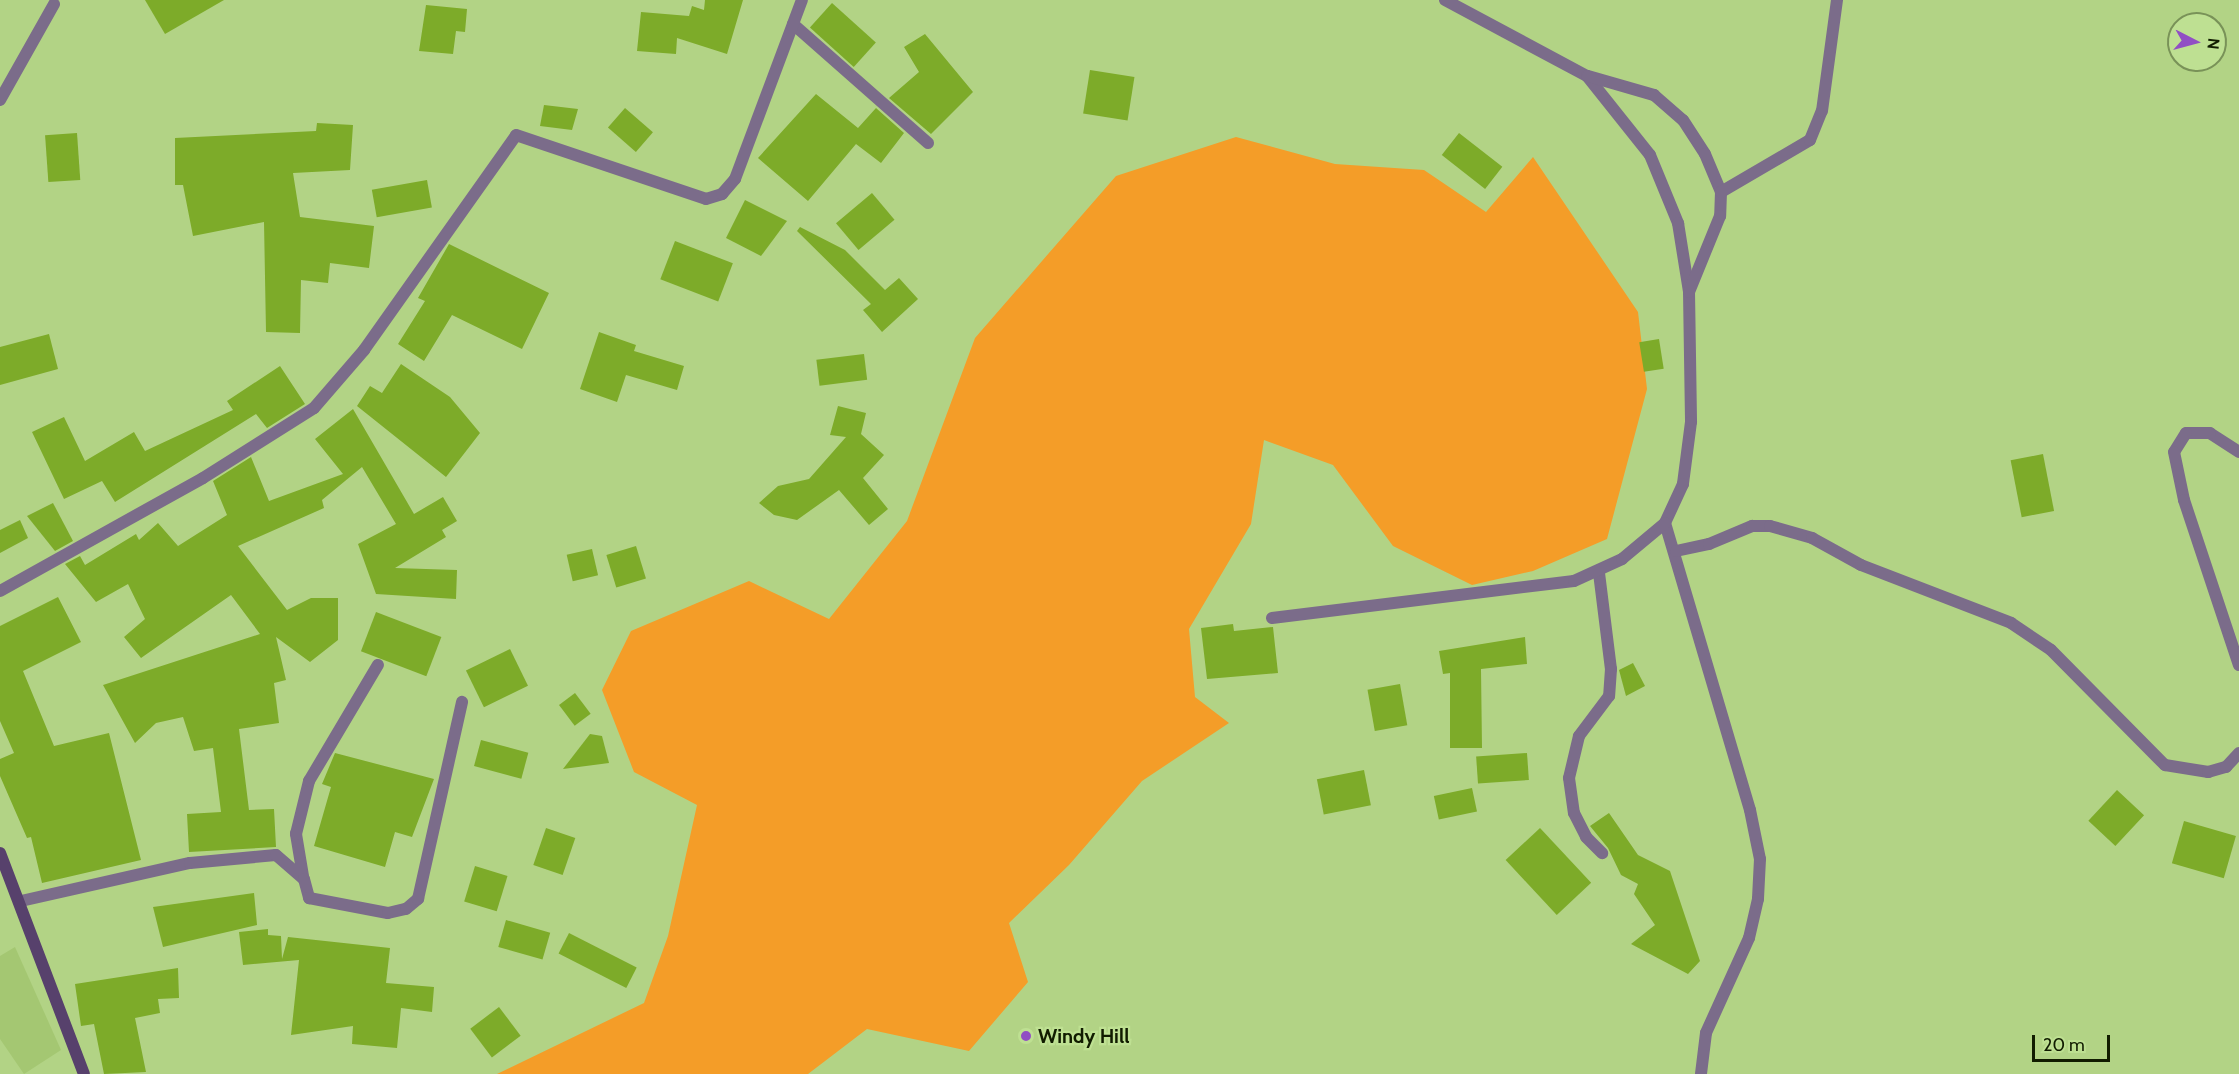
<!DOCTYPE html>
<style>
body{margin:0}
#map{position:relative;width:2239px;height:1074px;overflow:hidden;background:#b2d385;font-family:Cabin,sans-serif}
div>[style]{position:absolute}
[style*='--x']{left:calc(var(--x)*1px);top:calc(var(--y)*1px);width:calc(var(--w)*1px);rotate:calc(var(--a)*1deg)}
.built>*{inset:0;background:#a4c772}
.green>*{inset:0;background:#f49d28}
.building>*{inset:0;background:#7dab29;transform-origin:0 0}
.street>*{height:12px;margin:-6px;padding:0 6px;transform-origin:6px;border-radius:6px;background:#7b6c8a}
.secondary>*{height:12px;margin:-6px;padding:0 6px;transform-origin:6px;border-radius:6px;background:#57416c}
.dots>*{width:16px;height:16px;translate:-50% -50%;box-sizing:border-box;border:3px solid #bee092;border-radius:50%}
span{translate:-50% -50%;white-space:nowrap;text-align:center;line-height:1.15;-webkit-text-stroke:4.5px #bee092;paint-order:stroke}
.poi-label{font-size:20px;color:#111c00;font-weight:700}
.left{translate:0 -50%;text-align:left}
.north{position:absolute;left:2167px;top:12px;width:60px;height:60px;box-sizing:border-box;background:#bee092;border:2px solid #799258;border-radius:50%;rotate:96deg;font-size:16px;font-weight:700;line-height:24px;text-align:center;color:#111c00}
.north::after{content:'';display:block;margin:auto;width:21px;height:27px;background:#914fc4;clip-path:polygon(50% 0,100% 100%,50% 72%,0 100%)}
.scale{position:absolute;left:2032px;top:1035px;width:78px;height:27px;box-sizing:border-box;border:3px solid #111c00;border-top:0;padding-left:8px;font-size:18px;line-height:21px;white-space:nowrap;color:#111c00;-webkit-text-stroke:4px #bee092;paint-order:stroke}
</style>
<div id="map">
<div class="built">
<div style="clip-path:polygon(15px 947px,61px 1050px,24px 1074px,0 1039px,0 956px)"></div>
</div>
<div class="green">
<div style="clip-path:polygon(1236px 137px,1335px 164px,1424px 170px,1486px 212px,1533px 157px,1638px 312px,1647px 389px,1607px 539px,1533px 571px,1472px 585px,1393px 546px,1333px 465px,1264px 440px,1251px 524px,1189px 629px,1195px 697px,1229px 723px,1142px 781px,1069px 865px,1009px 923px,1028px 982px,969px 1051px,867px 1029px,808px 1074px,497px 1074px,644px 1003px,668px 936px,697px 805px,634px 772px,602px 690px,631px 631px,749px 581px,829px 619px,907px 521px,975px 338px,1116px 176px)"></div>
</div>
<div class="building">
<div style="clip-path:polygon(145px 0,224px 0,165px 34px)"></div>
<div style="clip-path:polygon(705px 0,743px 0,727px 54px,677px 38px,676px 54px,637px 51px,641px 12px,689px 16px,692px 6px,704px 10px)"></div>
<div style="left:832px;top:3px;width:59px;height:33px;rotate:42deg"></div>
<div style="clip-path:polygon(426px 5px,467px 9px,465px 32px,456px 31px,453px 54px,419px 51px)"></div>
<div style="clip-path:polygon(925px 34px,973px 92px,931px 134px,889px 98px,919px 72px,904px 47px)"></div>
<div style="left:1090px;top:70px;width:45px;height:44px;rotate:9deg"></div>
<div style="clip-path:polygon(816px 94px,858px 128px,876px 108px,904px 133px,881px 163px,856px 144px,808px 201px,758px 158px)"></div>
<div style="clip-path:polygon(544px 105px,578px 109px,572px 130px,540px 126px)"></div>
<div style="left:625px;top:108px;width:37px;height:26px;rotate:41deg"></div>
<div style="clip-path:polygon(317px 123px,353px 125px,350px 170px,293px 173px,300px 217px,374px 226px,369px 268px,330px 263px,328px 283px,301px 280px,300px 333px,266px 332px,264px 222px,193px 236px,183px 185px,175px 185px,175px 138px,316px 131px)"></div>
<div style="left:77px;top:133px;width:47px;height:32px;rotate:86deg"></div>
<div style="left:1459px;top:133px;width:55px;height:28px;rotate:38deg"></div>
<div style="left:427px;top:180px;width:28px;height:56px;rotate:80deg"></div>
<div style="left:872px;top:193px;width:35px;height:47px;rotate:50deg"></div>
<div style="clip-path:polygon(745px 200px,787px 221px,761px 256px,726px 238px)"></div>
<div style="clip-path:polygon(800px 227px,845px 250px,885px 290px,899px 278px,918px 299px,882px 332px,863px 310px,871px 304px,797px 231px)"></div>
<div style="left:675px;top:241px;width:62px;height:41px;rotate:21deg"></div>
<div style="clip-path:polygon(449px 244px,549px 293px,522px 349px,452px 315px,424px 361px,398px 344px,425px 301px,418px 298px)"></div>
<div style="clip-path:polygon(599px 332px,636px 345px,634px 351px,684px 366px,677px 390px,626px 375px,617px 402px,580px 389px)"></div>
<div style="clip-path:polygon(49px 334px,58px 369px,0 385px,0 347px)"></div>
<div style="left:1659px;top:339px;width:30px;height:20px;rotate:81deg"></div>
<div style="left:864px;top:354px;width:26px;height:48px;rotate:83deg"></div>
<div style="clip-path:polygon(401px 364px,450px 397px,480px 433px,446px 477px,357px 406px,370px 386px,382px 393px)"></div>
<div style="clip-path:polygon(280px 366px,305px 404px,267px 428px,256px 414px,115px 502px,102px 481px,64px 499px,32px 432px,64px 417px,85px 461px,134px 432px,145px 451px,233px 410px,227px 401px)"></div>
<div style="clip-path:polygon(838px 406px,866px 413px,861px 434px,884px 455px,863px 478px,888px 509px,869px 525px,839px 490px,797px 520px,774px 515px,759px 503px,778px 486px,809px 479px,846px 437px,830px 435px)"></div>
<div style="clip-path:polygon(353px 409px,414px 514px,443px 497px,457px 521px,442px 530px,446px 537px,395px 568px,457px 570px,456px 599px,376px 594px,358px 544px,396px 524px,362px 467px,322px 500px,324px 508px,238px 546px,287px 610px,311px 598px,338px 598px,338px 640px,310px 662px,276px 637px,286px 680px,274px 683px,279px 723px,239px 729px,249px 810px,274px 809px,276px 847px,189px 852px,187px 814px,221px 812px,213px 748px,194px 751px,183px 717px,156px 723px,135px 743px,103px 685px,260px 634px,231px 595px,141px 658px,124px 637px,145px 619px,128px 584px,96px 602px,65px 564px,80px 556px,85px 565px,136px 534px,139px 540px,158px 523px,178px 546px,227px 515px,213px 481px,251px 457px,269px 501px,343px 474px,315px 439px)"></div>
<div style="left:2043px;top:454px;width:58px;height:33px;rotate:79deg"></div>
<div style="clip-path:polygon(53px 503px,73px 541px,55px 551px,27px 516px)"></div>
<div style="clip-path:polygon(20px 520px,28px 538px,0 553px,0 530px)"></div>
<div style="left:636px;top:546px;width:34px;height:31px;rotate:73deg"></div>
<div style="left:592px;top:549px;width:27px;height:26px;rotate:77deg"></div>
<div style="clip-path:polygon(58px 597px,81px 642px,23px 671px,54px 746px,109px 733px,141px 860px,42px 883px,31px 837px,27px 838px,0 776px,0 759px,14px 753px,0 721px,0 626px)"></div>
<div style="left:376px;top:612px;width:70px;height:42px;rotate:21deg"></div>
<div style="clip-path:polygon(1233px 624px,1234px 631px,1273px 627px,1278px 673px,1207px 679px,1201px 628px)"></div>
<div style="clip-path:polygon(1525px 637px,1527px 664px,1481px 669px,1482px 748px,1450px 748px,1450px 673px,1443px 674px,1439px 651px)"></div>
<div style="left:510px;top:649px;width:41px;height:49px;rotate:64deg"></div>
<div style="clip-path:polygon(1633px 663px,1645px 686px,1626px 696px,1619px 670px)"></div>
<div style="left:1400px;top:684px;width:42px;height:33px;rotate:80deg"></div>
<div style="left:575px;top:693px;width:26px;height:20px;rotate:53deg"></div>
<div style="clip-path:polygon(590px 734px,602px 736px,609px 763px,563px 769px)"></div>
<div style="left:481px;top:740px;width:49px;height:27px;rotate:15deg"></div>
<div style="clip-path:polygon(335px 753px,434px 779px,412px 837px,395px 832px,385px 867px,314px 846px,331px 787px,322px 784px)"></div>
<div style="left:1527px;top:753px;width:27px;height:51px;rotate:86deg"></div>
<div style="left:1364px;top:770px;width:36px;height:48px;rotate:79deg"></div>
<div style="left:1472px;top:788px;width:24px;height:39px;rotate:78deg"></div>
<div style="left:2117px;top:790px;width:37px;height:42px;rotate:43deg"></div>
<div style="clip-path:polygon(1609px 813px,1638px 855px,1670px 871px,1700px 961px,1688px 974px,1631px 944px,1655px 925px,1634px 894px,1638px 884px,1621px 875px,1608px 848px,1590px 826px)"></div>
<div style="left:2184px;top:821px;width:54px;height:44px;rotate:16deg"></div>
<div style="left:546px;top:828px;width:31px;height:39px;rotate:19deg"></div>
<div style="left:1540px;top:828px;width:75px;height:47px;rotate:47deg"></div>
<div style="left:475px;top:866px;width:34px;height:37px;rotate:17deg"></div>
<div style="clip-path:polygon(254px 893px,257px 925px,163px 947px,153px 907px)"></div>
<div style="left:506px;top:920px;width:46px;height:28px;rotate:16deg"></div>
<div style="clip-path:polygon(268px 929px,268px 935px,281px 936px,282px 959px,288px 937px,390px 948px,386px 983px,434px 987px,432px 1012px,401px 1008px,397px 1048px,352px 1044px,353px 1026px,291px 1035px,299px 960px,243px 965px,239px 932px)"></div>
<div style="left:569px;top:933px;width:76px;height:23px;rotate:27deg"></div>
<div style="clip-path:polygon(178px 968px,179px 998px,158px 999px,160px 1013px,135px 1018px,146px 1072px,104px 1074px,94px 1024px,81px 1026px,75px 984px)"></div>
<div style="left:499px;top:1007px;width:36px;height:36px;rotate:53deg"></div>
</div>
<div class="street">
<div style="--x:1445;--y:0;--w:161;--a:28.2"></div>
<div style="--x:1587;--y:76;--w:101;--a:51.4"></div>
<div style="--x:1650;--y:155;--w:74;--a:67.6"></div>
<div style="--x:1678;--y:223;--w:70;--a:80.9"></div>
<div style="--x:1689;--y:292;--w:130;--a:89.1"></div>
<div style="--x:1691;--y:422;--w:63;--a:97.4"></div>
<div style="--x:1683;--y:484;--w:43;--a:114.8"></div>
<div style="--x:1665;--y:523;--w:299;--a:73.5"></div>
<div style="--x:1750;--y:810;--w:50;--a:78.5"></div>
<div style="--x:1760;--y:859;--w:40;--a:92.9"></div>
<div style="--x:1758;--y:899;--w:40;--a:103"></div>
<div style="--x:1749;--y:938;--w:104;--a:114.4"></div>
<div style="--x:1706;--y:1033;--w:41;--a:97"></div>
<div style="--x:793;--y:24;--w:180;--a:41.4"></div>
<div style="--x:1588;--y:76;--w:69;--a:16.1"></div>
<div style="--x:1654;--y:95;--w:38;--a:41"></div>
<div style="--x:1683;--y:120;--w:40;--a:57.1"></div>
<div style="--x:1705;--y:154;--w:41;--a:67.2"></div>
<div style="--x:1721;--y:192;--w:24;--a:92"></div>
<div style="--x:1720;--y:216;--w:82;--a:112.2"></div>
<div style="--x:0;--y:100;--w:110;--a:-60.6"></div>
<div style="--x:1721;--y:192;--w:103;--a:-30.3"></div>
<div style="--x:1810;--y:140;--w:31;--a:-68"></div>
<div style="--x:1822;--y:111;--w:112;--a:-82.3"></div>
<div style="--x:2239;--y:452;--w:35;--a:-147"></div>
<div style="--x:2210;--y:433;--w:24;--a:180"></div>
<div style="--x:2186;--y:433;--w:22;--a:122"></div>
<div style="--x:2174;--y:452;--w:49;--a:78.2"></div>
<div style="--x:2184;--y:500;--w:174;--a:71.6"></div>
<div style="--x:1676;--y:551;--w:34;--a:-12"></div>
<div style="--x:1709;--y:544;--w:47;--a:-22.7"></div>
<div style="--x:1752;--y:526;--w:18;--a:0"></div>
<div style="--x:1770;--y:526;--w:44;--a:15.9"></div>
<div style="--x:1812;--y:538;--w:56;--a:28.9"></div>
<div style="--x:1861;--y:565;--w:161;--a:21.1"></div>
<div style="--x:2011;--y:623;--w:48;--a:34"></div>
<div style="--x:2051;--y:650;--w:162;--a:45.3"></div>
<div style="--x:2165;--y:765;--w:44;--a:9.2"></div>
<div style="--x:2208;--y:772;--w:19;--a:-16"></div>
<div style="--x:2226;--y:767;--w:19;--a:-47"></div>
<div style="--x:1599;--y:573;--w:97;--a:82.9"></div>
<div style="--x:1611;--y:669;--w:27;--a:94"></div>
<div style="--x:1609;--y:696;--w:50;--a:126.9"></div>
<div style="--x:1579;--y:736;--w:43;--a:103.4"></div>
<div style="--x:1569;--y:778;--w:35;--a:82"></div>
<div style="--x:1574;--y:813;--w:27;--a:63"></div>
<div style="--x:1586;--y:837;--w:23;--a:45"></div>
<div style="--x:0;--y:591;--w:232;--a:-29.1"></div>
<div style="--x:203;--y:478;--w:131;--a:-32.2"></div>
<div style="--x:314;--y:408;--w:77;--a:-49.2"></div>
<div style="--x:364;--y:350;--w:263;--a:-54.7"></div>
<div style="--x:516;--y:135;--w:200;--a:18.6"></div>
<div style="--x:706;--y:199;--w:17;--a:-17"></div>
<div style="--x:722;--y:194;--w:20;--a:-49"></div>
<div style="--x:735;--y:179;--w:191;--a:-69.5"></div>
<div style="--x:1272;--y:618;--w:304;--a:-7"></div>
<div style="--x:1574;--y:581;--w:53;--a:-24.6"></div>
<div style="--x:1622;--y:559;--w:56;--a:-39.9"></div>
<div style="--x:303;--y:876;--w:43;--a:-99.5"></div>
<div style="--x:296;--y:834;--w:55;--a:-76.2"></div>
<div style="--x:309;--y:781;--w:135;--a:-59.3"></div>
<div style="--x:21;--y:901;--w:173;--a:-12.7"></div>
<div style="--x:190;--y:863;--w:86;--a:-5.3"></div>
<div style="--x:276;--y:855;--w:37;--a:41"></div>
<div style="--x:304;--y:879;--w:20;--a:75"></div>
<div style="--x:309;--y:898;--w:80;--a:10.8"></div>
<div style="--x:388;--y:913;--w:18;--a:-13"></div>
<div style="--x:406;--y:909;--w:16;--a:-40"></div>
<div style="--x:418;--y:899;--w:202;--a:-77.4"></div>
</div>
<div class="secondary">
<div style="--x:0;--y:853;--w:236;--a:69.2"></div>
</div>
<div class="dots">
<div style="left:1026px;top:1036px;background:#914fc4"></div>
</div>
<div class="poi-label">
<span class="left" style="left:1038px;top:1036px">Windy Hill</span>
</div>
<div class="north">N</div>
<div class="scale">20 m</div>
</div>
